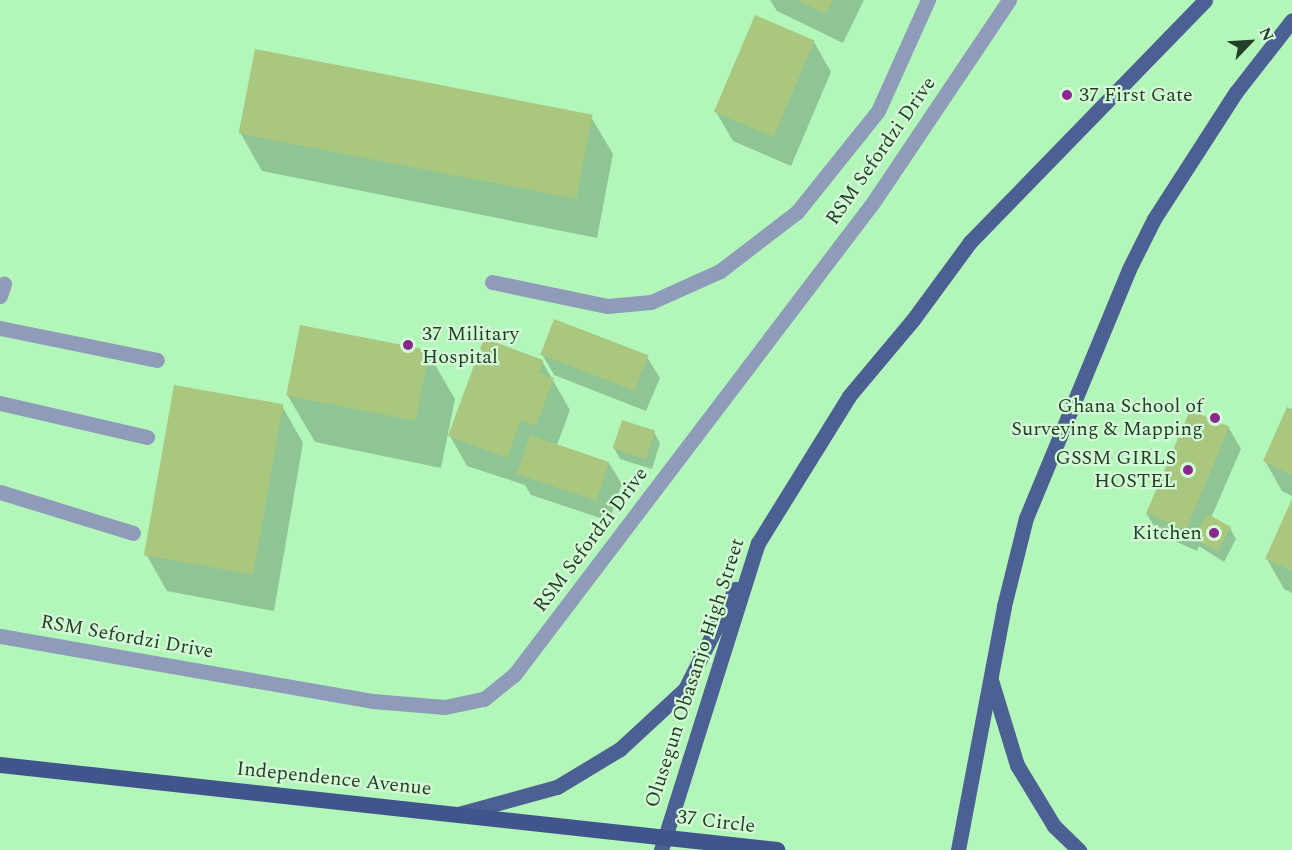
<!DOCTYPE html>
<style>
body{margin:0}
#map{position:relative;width:1292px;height:850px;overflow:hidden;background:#b3f6ba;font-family:Spectral,serif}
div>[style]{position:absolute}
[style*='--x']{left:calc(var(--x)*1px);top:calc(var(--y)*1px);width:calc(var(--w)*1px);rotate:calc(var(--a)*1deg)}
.shadow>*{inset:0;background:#0003}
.building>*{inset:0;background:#a9c77f;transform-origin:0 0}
.service>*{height:15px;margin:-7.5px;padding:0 7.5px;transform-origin:7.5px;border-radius:7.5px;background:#8f9cb9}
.primary>*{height:15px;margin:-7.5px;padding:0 7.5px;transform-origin:7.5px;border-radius:7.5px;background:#4c6093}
.trunk>*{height:16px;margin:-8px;padding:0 8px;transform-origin:8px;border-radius:8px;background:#40558c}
.dots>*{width:16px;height:16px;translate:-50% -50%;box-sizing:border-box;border:3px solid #d4fcd7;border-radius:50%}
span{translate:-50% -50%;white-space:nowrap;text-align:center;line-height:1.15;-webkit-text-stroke:4.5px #d4fcd7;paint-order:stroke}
.poi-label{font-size:20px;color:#243f27}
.left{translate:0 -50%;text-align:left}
.right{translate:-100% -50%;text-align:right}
.street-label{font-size:20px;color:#243f27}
.north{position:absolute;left:1220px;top:12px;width:60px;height:60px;-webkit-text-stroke:4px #d4fcd7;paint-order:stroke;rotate:65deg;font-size:16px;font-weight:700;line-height:24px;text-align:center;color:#243f27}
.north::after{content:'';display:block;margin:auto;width:21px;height:27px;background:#243f27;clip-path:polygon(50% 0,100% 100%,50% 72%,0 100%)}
</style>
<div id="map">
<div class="shadow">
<div style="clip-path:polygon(770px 0,864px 0,843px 43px,777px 11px)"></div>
<div style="clip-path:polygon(814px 42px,831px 72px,791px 166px,733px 141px,716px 112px)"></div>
<div style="clip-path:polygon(591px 117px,613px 154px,597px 238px,262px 171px,241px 134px)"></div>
<div style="clip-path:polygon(428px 353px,455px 399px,441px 468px,315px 442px,288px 396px)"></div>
<div style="clip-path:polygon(542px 354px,647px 357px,660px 378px,646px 411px,554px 375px)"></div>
<div style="clip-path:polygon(542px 361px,570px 410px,557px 445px,609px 463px,622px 484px,609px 521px,531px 495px,525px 485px,467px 466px,450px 436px)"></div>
<div style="clip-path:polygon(282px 406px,303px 443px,274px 611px,167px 591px,146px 554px)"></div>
<div style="clip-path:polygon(1292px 411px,1292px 496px,1282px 491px,1265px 461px)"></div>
<div style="clip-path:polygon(1229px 428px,1241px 449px,1211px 518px,1230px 528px,1236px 539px,1224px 562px,1199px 546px,1197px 551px,1159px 534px,1146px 513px)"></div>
<div style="clip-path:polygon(654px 432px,660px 443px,652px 469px,620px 459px,614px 448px)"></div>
<div style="clip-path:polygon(1292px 503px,1292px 593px,1284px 589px,1267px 559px)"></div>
</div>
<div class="building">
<div style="clip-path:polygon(797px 0,833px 0,826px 14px)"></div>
<div style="left:755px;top:15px;width:65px;height:105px;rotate:23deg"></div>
<div style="left:255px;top:49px;width:344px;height:86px;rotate:11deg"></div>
<div style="left:554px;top:319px;width:101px;height:38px;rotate:21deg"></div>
<div style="left:300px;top:325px;width:132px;height:72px;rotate:11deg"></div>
<div style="clip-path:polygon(484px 338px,543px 360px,539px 373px,554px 378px,536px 426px,521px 420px,507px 458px,448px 436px)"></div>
<div style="left:174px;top:385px;width:111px;height:173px;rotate:10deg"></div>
<div style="clip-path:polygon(1287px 407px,1292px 409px,1292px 475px,1263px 461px)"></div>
<div style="left:1190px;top:410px;width:43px;height:112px;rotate:23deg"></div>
<div style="left:622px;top:420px;width:35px;height:30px;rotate:18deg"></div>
<div style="left:530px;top:435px;width:84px;height:41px;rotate:19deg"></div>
<div style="clip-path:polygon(1292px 499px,1292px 571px,1265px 559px)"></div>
<div style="left:1207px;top:514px;width:27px;height:28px;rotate:28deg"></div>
</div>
<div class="service">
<div style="--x:492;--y:282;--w:117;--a:11.8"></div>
<div style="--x:607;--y:306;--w:44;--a:-5.2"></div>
<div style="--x:651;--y:302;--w:76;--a:-24.2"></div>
<div style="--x:720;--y:271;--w:97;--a:-37.5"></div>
<div style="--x:797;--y:212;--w:129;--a:-51.3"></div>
<div style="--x:878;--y:111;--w:122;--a:-65.8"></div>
<div style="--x:0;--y:296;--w:13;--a:-72"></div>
<div style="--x:0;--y:328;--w:160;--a:11.5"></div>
<div style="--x:0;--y:403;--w:151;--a:13"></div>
<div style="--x:0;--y:492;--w:139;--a:17.1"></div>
<div style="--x:0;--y:636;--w:379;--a:9.9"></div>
<div style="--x:373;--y:701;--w:72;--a:4.8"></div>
<div style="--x:445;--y:707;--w:40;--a:-12"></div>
<div style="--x:484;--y:699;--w:38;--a:-39"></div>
<div style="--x:514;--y:675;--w:595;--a:-52.78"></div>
<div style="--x:874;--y:201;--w:242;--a:-56.1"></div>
</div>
<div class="primary">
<div style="--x:991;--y:680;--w:89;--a:73"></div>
<div style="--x:1017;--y:765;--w:71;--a:58.8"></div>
<div style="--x:1054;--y:826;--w:35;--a:44"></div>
<div style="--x:458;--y:814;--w:103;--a:-15.3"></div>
<div style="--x:557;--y:787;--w:74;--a:-31.1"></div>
<div style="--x:620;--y:749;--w:88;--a:-42.7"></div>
<div style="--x:685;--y:689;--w:112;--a:-63.4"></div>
<div style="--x:661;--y:850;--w:322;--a:-72.5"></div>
<div style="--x:758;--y:543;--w:173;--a:-58.2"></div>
<div style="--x:849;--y:396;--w:98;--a:-50"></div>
<div style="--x:912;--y:321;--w:98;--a:-53.7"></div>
<div style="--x:970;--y:242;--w:337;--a:-45.8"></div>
<div style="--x:958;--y:850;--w:248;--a:-79.3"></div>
<div style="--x:1004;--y:606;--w:91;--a:-76"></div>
<div style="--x:1026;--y:518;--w:269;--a:-67.5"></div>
<div style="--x:1129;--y:269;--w:56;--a:-63.4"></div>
<div style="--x:1154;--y:219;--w:151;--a:-57.2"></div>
<div style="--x:1236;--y:92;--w:91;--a:-52.1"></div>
</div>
<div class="trunk">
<div style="--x:0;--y:765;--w:782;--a:6.24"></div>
</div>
<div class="dots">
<div style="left:1067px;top:95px;background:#8a268d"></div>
<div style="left:408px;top:345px;background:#8a268d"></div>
<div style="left:1215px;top:418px;background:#8a268d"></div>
<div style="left:1188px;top:470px;background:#8a268d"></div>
<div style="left:1214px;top:533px;background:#8a268d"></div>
</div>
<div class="poi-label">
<span class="left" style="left:1079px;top:95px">37 First Gate</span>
<span class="left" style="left:422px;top:346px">37 Military<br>Hospital</span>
<span class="right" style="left:1203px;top:418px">Ghana School of<br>Surveying &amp; Mapping</span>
<span class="right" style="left:1176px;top:470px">GSSM GIRLS<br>HOSTEL</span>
<span class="right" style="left:1202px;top:533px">Kitchen</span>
</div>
<div class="street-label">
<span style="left:881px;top:151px;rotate:-55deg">RSM Sefordzi Drive</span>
<span style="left:591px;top:540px;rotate:-53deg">RSM Sefordzi Drive</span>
<span style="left:127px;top:637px;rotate:10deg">RSM Sefordzi Drive</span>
<span style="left:695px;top:673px;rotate:-72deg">Olusegun Obasanjo High Street</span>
<span style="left:334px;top:779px;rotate:6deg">Independence Avenue</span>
<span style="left:716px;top:822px;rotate:7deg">37 Circle</span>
</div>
<div class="north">N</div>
</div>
